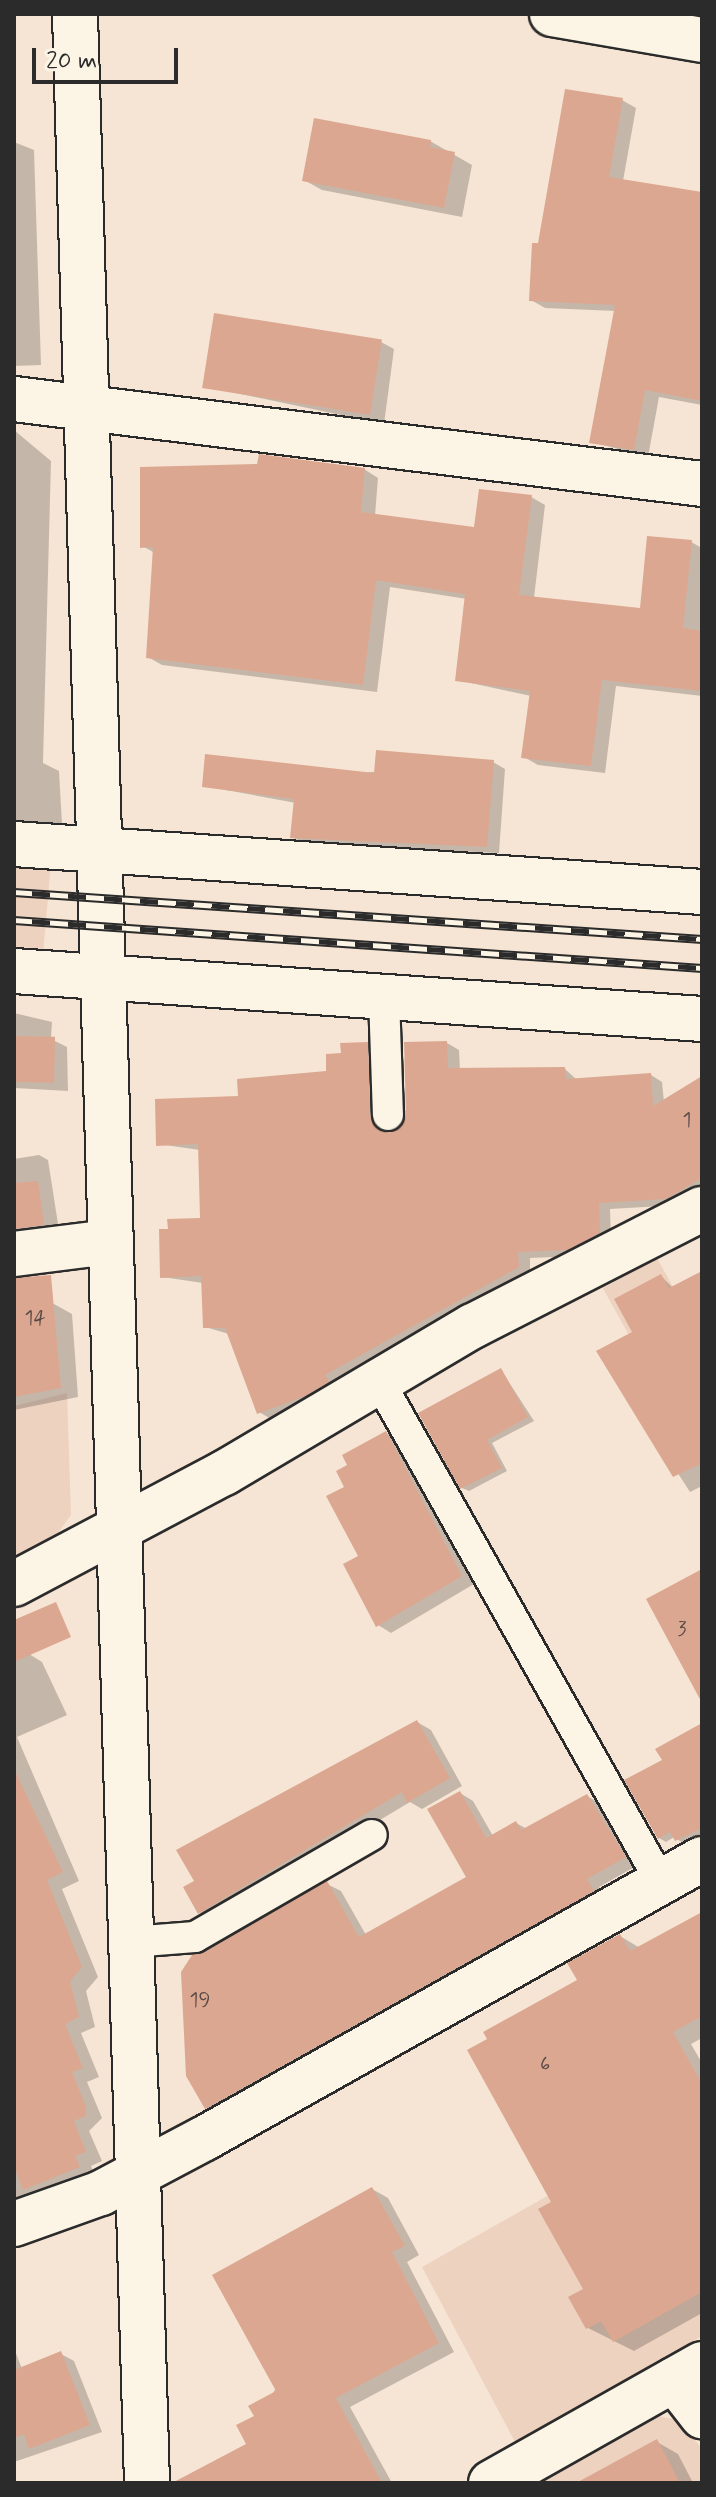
<!DOCTYPE html>
<style>
body{margin:0}
#map{position:relative;width:716px;height:2497px;overflow:hidden;background:#f6e5d4;font-family:Mynerve,sans-serif}
div>[style]{position:absolute}
[style*='--x']{left:calc(var(--x)*1px);top:calc(var(--y)*1px);width:calc(var(--w)*1px);rotate:calc(var(--a)*1deg)}
.built>*{inset:0;background:#eed2c0;transform-origin:0 0}
.shadow>*{inset:0;background:#0003}
.building>*{inset:0;background:#dca791;transform-origin:0 0}
.roads{filter:drop-shadow(2px 0 #2b2b2b) drop-shadow(-2px 0 #2b2b2b) drop-shadow(0 2px #2b2b2b) drop-shadow(0 -2px #2b2b2b)}
.service>*{height:30px;margin:-15px;padding:0 15px;transform-origin:15px;border-radius:15px;background:#fcf5e5}
.minor>*{height:44px;margin:-22px;padding:0 22px;transform-origin:22px;border-radius:22px;background:#fcf5e5}
.tertiary>*{height:44px;margin:-22px;padding:0 22px;transform-origin:22px;border-radius:22px;background:#fcf5e5}
.primary>*{height:44px;margin:-22px;padding:0 22px;transform-origin:22px;border-radius:22px;background:#fcf5e5}
.rail>*{height:9px;margin-top:-4.5px;transform-origin:0;background:repeating-linear-gradient(90deg,#fcf5e5 0 18px,#2b2b2b 0 36px);box-sizing:border-box;border-block:2px solid #2b2b2b}
span{translate:-50% -50%;white-space:nowrap;text-align:center;line-height:1.15;-webkit-text-stroke:6px #fcf5e5;paint-order:stroke}
.number-label{font-size:20px;color:#574a44}
.number-label span{-webkit-text-stroke-width:0}
.frame{position:absolute;inset:0;border:16px solid #2b2b2b;pointer-events:none}
.scale{position:absolute;left:32px;top:48px;width:146px;height:36px;box-sizing:border-box;border:4px solid #2b2b2b;border-top:0;padding-left:10px;font-size:24px;line-height:28px;white-space:nowrap;color:#2b2b2b;-webkit-text-stroke:6px #fcf5e5;paint-order:stroke}
</style>
<div id="map">
<div class="built">
<div style="left:14px;top:861px;width:37px;height:85px;rotate:5deg"></div>
<div style="left:657px;top:1258px;width:92px;height:62px;rotate:61deg"></div>
<div style="clip-path:polygon(67px 1393px,71px 1515px,57px 1534px,14px 1557px,14px 1406px)"></div>
<div style="clip-path:polygon(653px 2136px,702px 2224px,702px 2336px,515px 2442px,422px 2267px)"></div>
<div style="clip-path:polygon(658px 2416px,679px 2420px,702px 2449px,702px 2483px,538px 2483px)"></div>
</div>
<div class="shadow">
<div style="clip-path:polygon(622px 100px,636px 108px,623px 181px,702px 194px,702px 405px,659px 397px,648px 457px,592px 442px,616px 311px,545px 308px,531px 300px,540px 246px)"></div>
<div style="clip-path:polygon(430px 141px,472px 165px,462px 217px,322px 190px,304px 180px)"></div>
<div style="clip-path:polygon(14px 142px,34px 150px,41px 365px,14px 366px)"></div>
<div style="clip-path:polygon(381px 342px,394px 349px,384px 424px,207px 387px)"></div>
<div style="clip-path:polygon(14px 430px,51px 461px,43px 763px,59px 771px,62px 824px,14px 826px)"></div>
<div style="clip-path:polygon(364px 469px,378px 478px,375px 516px,476px 529px,531px 497px,545px 505px,534px 598px,642px 610px,691px 542px,702px 548px,702px 696px,616px 686px,605px 773px,538px 765px,524px 757px,531px 696px,457px 680px,467px 599px,390px 587px,377px 692px,162px 665px,148px 657px,155px 553px,142px 546px)"></div>
<div style="clip-path:polygon(493px 762px,505px 769px,499px 853px,305px 844px,292px 837px,296px 803px,204px 786px)"></div>
<div style="clip-path:polygon(14px 1013px,52px 1022px,51px 1039px,67px 1047px,68px 1091px,14px 1088px)"></div>
<div style="clip-path:polygon(447px 1043px,459px 1050px,460px 1070px,565px 1069px,577px 1080px,651px 1075px,662px 1082px,664px 1102px,702px 1079px,702px 1191px,679px 1205px,610px 1209px,611px 1240px,579px 1256px,530px 1258px,530px 1273px,318px 1402px,271px 1419px,259px 1412px,229px 1334px,205px 1327px,203px 1283px,162px 1277px,170px 1231px,202px 1220px,200px 1150px,158px 1144px,240px 1098px,328px 1073px,343px 1055px,367px 1044px,379px 1051px,382px 1125px,391px 1134px)"></div>
<div style="clip-path:polygon(39px 1155px,48px 1160px,58px 1224px,14px 1236px,14px 1159px)"></div>
<div style="clip-path:polygon(702px 1273px,702px 1486px,690px 1492px,599px 1351px,635px 1333px,661px 1276px,673px 1288px)"></div>
<div style="clip-path:polygon(54px 1304px,72px 1314px,78px 1397px,14px 1410px,14px 1312px)"></div>
<div style="clip-path:polygon(501px 1370px,534px 1421px,492px 1443px,507px 1471px,469px 1491px,462px 1488px)"></div>
<div style="clip-path:polygon(386px 1433px,400px 1441px,474px 1584px,391px 1633px,378px 1625px,347px 1488px)"></div>
<div style="clip-path:polygon(26px 1652px,42px 1662px,67px 1715px,17px 1737px,79px 1881px,62px 1889px,98px 1977px,86px 1991px,95px 2027px,81px 2033px,99px 2077px,87px 2082px,102px 2118px,89px 2131px,102px 2161px,91px 2166px,95px 2176px,41px 2199px,32px 2193px,14px 2201px,14px 1657px)"></div>
<div style="clip-path:polygon(417px 1722px,431px 1730px,462px 1786px,422px 1809px,410px 1802px,213px 1920px,200px 1913px)"></div>
<div style="clip-path:polygon(702px 1728px,702px 1833px,683px 1843px,674px 1837px,666px 1842px,659px 1838px,664px 1761px)"></div>
<div style="clip-path:polygon(460px 1793px,473px 1801px,493px 1836px,516px 1823px,527px 1829px,587px 1796px,606px 1807px,638px 1865px,599px 1887px,606px 1898px,220px 2115px,206px 2108px,327px 1884px,341px 1891px,366px 1935px,469px 1878px)"></div>
<div style="clip-path:polygon(702px 1914px,702px 2038px,691px 2044px,702px 2063px,702px 2313px,634px 2351px,588px 2328px,585px 2290px,554px 2203px,580px 1981px,620px 1936px,640px 1948px)"></div>
<div style="clip-path:polygon(372px 2189px,388px 2198px,419px 2255px,407px 2262px,454px 2352px,350px 2407px,392px 2483px,205px 2483px,248px 2445px)"></div>
<div style="clip-path:polygon(14px 2348px,22px 2369px,61px 2354px,74px 2361px,102px 2432px,14px 2462px)"></div>
<div style="clip-path:polygon(657px 2442px,678px 2454px,693px 2483px,580px 2483px)"></div>
</div>
<div class="building">
<div style="clip-path:polygon(565px 89px,623px 98px,609px 177px,702px 192px,702px 401px,645px 390px,634px 450px,589px 443px,615px 305px,529px 301px,532px 243px,538px 243px)"></div>
<div style="clip-path:polygon(314px 118px,431px 140px,430px 147px,455px 152px,444px 208px,302px 181px)"></div>
<div style="left:214px;top:313px;width:170px;height:76px;rotate:9deg"></div>
<div style="clip-path:polygon(259px 454px,365px 468px,361px 512px,474px 527px,479px 489px,532px 495px,519px 595px,640px 608px,647px 536px,692px 540px,683px 628px,702px 631px,702px 691px,602px 680px,591px 766px,521px 758px,530px 691px,455px 681px,465px 594px,376px 580px,363px 685px,146px 658px,153px 547px,140px 548px,140px 467px,257px 464px)"></div>
<div style="clip-path:polygon(376px 750px,494px 760px,487px 847px,290px 838px,294px 799px,202px 787px,205px 754px,374px 773px)"></div>
<div style="left:14px;top:1036px;width:41px;height:46px;rotate:1deg"></div>
<div style="clip-path:polygon(447px 1041px,448px 1068px,565px 1067px,566px 1079px,651px 1073px,653px 1106px,702px 1076px,702px 1178px,666px 1199px,599px 1203px,600px 1233px,567px 1250px,518px 1252px,519px 1267px,325px 1375px,329px 1382px,305px 1396px,257px 1414px,225px 1328px,203px 1328px,201px 1276px,160px 1278px,159px 1229px,168px 1229px,167px 1219px,200px 1218px,198px 1144px,156px 1146px,155px 1099px,238px 1096px,237px 1079px,326px 1071px,326px 1054px,341px 1053px,340px 1043px,368px 1042px,370px 1116px,389px 1133px,406px 1115px,404px 1042px)"></div>
<div style="clip-path:polygon(38px 1181px,44px 1225px,14px 1229px,14px 1183px)"></div>
<div style="clip-path:polygon(702px 1271px,702px 1463px,673px 1477px,596px 1351px,632px 1332px,614px 1299px,661px 1274px,669px 1288px)"></div>
<div style="clip-path:polygon(51px 1275px,61px 1388px,14px 1397px,14px 1278px)"></div>
<div style="clip-path:polygon(501px 1368px,528px 1417px,487px 1440px,502px 1468px,460px 1489px,418px 1413px)"></div>
<div style="clip-path:polygon(386px 1431px,462px 1576px,376px 1627px,343px 1564px,358px 1556px,326px 1496px,344px 1487px,336px 1471px,347px 1465px,342px 1455px)"></div>
<div style="clip-path:polygon(702px 1569px,702px 1703px,646px 1599px)"></div>
<div style="clip-path:polygon(56px 1602px,71px 1637px,14px 1662px,14px 1620px)"></div>
<div style="clip-path:polygon(417px 1720px,450px 1778px,407px 1803px,402px 1792px,198px 1914px,183px 1887px,194px 1881px,176px 1850px)"></div>
<div style="clip-path:polygon(702px 1723px,702px 1828px,675px 1841px,670px 1832px,658px 1839px,624px 1780px,662px 1760px,655px 1749px)"></div>
<div style="clip-path:polygon(14px 1769px,63px 1872px,47px 1880px,82px 1967px,70px 1981px,79px 2017px,65px 2024px,83px 2068px,72px 2072px,86px 2107px,86px 2116px,74px 2121px,86px 2152px,75px 2156px,80px 2167px,23px 2190px,14px 2166px)"></div>
<div style="clip-path:polygon(460px 1791px,486px 1838px,516px 1821px,521px 1830px,587px 1794px,626px 1857px,587px 1879px,594px 1891px,205px 2109px,186px 2076px,181px 1972px,192px 1955px,327px 1881px,359px 1937px,466px 1877px,427px 1809px)"></div>
<div style="clip-path:polygon(702px 1912px,702px 2016px,673px 2032px,702px 2084px,702px 2292px,613px 2342px,601px 2321px,586px 2329px,568px 2297px,583px 2289px,538px 2209px,551px 2202px,467px 2050px,487px 2039px,483px 2032px,577px 1980px,567px 1963px,620px 1934px,630px 1951px)"></div>
<div style="clip-path:polygon(372px 2187px,405px 2246px,392px 2252px,439px 2343px,336px 2398px,382px 2483px,172px 2483px,246px 2444px,236px 2425px,254px 2416px,248px 2406px,276px 2391px,212px 2275px)"></div>
<div style="clip-path:polygon(61px 2351px,90px 2425px,29px 2449px,24px 2434px,14px 2438px,14px 2370px)"></div>
<div style="clip-path:polygon(657px 2439px,680px 2483px,576px 2483px)"></div>
</div>
<div class="roads">
<div class="service">
<div style="--x:384;--y:996;--w:119;--a:88.1"></div>
<div style="--x:379;--y:1381;--w:575;--a:60.63"></div>
<div style="--x:131;--y:1942;--w:64;--a:-4.5"></div>
<div style="--x:195;--y:1937;--w:204;--a:-30"></div>
</div>
<div class="minor">
<div style="--x:14;--y:399;--w:693;--a:7.04"></div>
<div style="--x:14;--y:844;--w:690;--a:3.99"></div>
<div style="--x:14;--y:971;--w:690;--a:3.99"></div>
<div style="--x:14;--y:1254;--w:96;--a:-7.2"></div>
<div style="--x:14;--y:1584;--w:238;--a:-27.9"></div>
<div style="--x:224;--y:1473;--w:289;--a:-30.6"></div>
<div style="--x:473;--y:1326;--w:257;--a:-27.1"></div>
<div style="--x:14;--y:2224;--w:92;--a:-19.6"></div>
<div style="--x:101;--y:2193;--w:118;--a:-27.9"></div>
<div style="--x:205;--y:2138;--w:570;--a:-29.31"></div>
<div style="--x:674;--y:2380;--w:46;--a:52.1"></div>
<div style="--x:491;--y:2483;--w:242;--a:-29.4"></div>
</div>
<div class="tertiary">
<div style="--x:75;--y:14;--w:2470;--a:88.33"></div>
</div>
<div class="primary">
<div style="--x:552;--y:14;--w:152;--a:9.8"></div>
</div>
</div>
<div class="rail">
<div style="--x:14;--y:892;--w:690;--a:3.91"></div>
<div style="--x:14;--y:920;--w:690;--a:3.99"></div>
</div>
<div class="number-label">
<span style="left:687px;top:1120px">1</span>
<span style="left:35px;top:1318px">14</span>
<span style="left:682px;top:1629px">3</span>
<span style="left:200px;top:2000px">19</span>
<span style="left:545px;top:2064px">6</span>
</div>
<div class="frame"></div>
<div class="scale">20 m</div>
</div>
